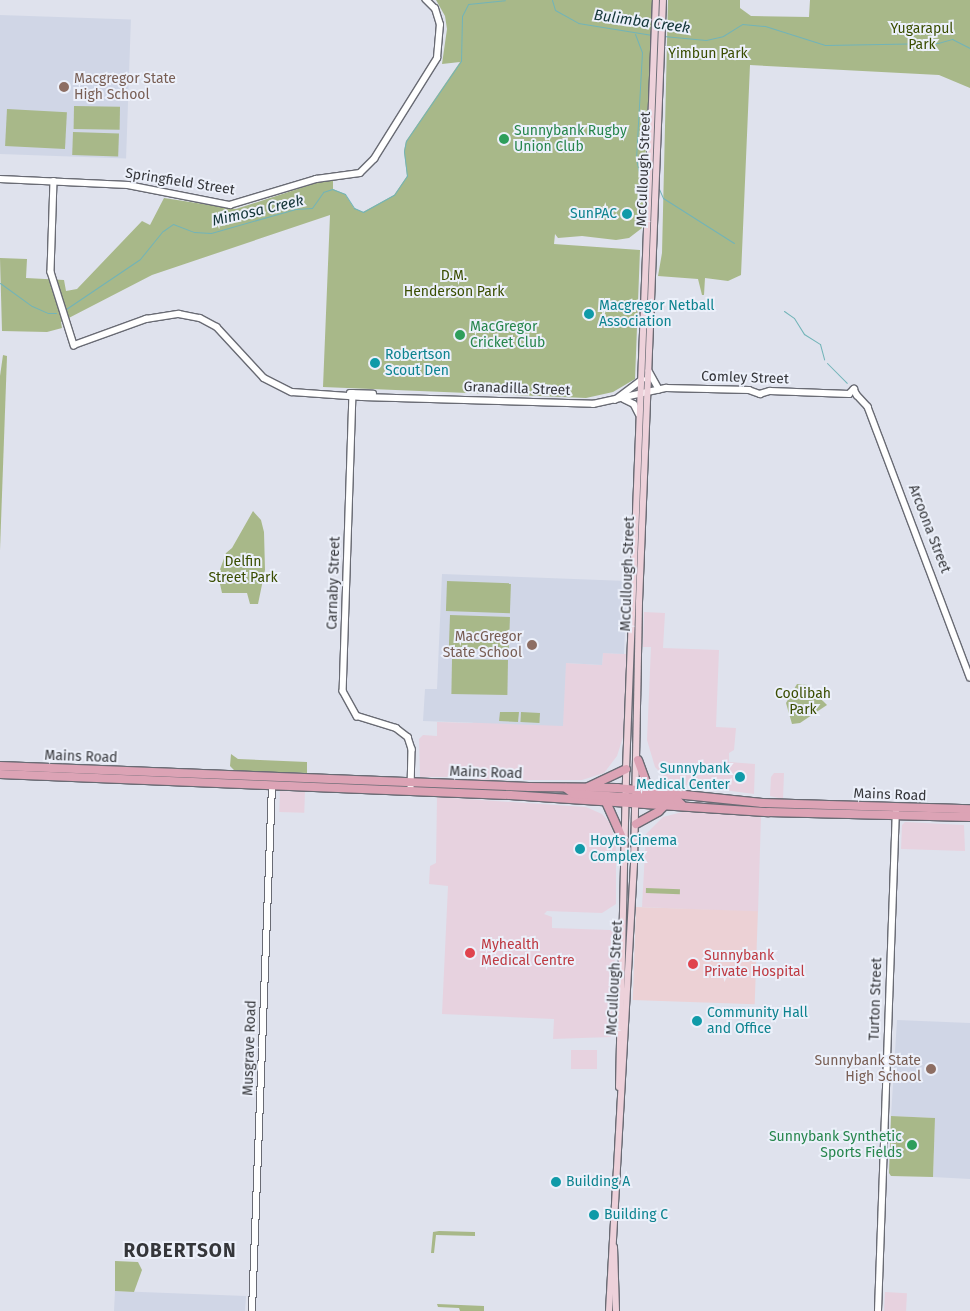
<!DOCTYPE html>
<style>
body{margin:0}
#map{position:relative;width:970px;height:1311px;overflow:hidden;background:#dfe2ed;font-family:"Fira Sans",sans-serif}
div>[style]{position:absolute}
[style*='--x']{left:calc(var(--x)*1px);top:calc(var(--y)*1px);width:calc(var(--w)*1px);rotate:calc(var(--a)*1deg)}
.commercial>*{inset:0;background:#e7d2df;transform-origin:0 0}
.built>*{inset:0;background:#d0d6e6;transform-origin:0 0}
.medical>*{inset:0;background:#ecd1d5;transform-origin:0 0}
.green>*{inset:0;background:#a8b889;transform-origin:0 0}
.stream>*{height:1px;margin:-0.5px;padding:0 0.5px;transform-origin:0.5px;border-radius:0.5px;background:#72b4b8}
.roads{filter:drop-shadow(1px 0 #696b74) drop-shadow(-1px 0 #696b74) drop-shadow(0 1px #696b74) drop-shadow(0 -1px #696b74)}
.tertiary>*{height:5.5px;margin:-2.75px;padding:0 2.75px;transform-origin:2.75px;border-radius:2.75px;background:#fff}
.secondary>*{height:6px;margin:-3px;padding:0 3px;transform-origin:3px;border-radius:3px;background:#edd1da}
.primary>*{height:8px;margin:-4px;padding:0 4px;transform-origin:4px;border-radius:4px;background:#dca3b5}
.dots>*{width:14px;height:14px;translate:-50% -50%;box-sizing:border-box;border:2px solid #ecf0fa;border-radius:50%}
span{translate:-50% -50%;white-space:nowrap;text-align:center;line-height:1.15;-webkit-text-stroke:4px #ecf0fa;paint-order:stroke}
.park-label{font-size:14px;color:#3a4d00}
.education-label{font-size:14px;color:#785e54}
.left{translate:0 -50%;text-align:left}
.right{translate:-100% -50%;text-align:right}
.leisure-label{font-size:14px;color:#27864d}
.street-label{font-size:14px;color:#35363a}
.culture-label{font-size:14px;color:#0d838f}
.health-label{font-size:14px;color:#be3a42}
.water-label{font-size:15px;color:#143638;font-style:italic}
.district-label{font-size:19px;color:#35363a;font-weight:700;letter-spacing:1px}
</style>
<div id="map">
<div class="commercial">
<div style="clip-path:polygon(644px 612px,665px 613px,663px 648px,719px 650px,716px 727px,736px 728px,734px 750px,729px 753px,729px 762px,755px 764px,754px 794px,671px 783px,655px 767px,647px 740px,651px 647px,643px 647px)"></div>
<div style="clip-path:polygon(603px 653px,627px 654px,623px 737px,617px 756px,604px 773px,582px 780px,476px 780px,469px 772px,447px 777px,420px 777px,419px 739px,423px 735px,437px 736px,437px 722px,472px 723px,566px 663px,602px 665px)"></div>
<div style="clip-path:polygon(774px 773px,784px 773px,783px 799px,770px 796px,771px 777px)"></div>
<div style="left:280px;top:791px;width:25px;height:21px;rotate:2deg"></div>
<div style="clip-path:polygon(437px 797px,586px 807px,602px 814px,610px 823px,616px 842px,616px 904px,602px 913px,547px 911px,544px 914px,552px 917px,552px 928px,610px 930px,616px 933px,611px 1037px,553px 1039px,554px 1019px,442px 1014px,448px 886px,429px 884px,430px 866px,436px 863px)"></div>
<div style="clip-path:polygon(686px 811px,761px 817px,758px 912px,642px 907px,646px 834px,663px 817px)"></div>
<div style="clip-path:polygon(905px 822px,964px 825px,965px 851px,901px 849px,902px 825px)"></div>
<div style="left:571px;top:1050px;width:26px;height:19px"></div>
<div style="left:885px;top:1292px;width:22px;height:19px;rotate:3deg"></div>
</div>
<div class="built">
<div style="left:0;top:15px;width:131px;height:139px;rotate:2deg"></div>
<div style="clip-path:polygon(442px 574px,627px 581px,624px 654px,603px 653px,602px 665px,566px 663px,563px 726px,423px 721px,425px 689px,437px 689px)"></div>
<div style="clip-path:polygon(897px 1020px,970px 1023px,970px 1179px,933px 1177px,935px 1118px,891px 1116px)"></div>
<div style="clip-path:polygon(115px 1291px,246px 1296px,245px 1311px,114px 1311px)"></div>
</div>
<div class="medical">
<div style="left:636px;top:907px;width:122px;height:93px;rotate:2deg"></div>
</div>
<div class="green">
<div style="clip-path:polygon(436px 0,653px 0,642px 228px,629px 238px,616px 240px,582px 236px,558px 238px,555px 234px,554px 244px,640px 250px,635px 379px,613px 392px,586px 398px,323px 387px,330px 215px,152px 275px,61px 322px,62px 328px,47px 332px,2px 331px,0 258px,27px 259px,26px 278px,64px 280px,66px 291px,77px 289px,142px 221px,150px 225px,164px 198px,236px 209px,319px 182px,333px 180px,333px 189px,345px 194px,354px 208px,363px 212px,394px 195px,407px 176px,404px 151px,406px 141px,460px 62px,442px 64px,447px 29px,445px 16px)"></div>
<div style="clip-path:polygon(668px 0,740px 0,740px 8px,751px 16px,809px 17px,810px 0,970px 0,970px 88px,939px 75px,750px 65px,741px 275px,728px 281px,705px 278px,704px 295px,702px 295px,698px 279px,658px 276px,662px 253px)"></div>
<div style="left:74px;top:106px;width:46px;height:23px;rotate:1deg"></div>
<div style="left:7px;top:109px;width:60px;height:37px;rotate:3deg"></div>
<div style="left:73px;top:132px;width:46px;height:23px;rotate:2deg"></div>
<div style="clip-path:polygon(3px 355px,7px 356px,0 550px,0 376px)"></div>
<div style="clip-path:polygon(253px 511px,261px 520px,264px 532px,265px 570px,258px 604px,250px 604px,247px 593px,222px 593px,218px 575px,226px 553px,232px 548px)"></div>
<div style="left:447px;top:581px;width:64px;height:30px;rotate:2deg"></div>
<div style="left:450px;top:615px;width:60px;height:33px;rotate:2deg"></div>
<div style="left:452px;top:659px;width:56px;height:35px;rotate:1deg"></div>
<div style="clip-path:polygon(797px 684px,807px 685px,827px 705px,800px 723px,792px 724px,786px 703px)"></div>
<div style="clip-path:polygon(500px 712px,519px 712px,518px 722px,499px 721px)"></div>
<div style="left:521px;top:712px;width:19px;height:10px;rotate:3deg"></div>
<div style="clip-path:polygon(231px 754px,238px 759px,307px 762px,307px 773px,235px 771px,230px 766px)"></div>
<div style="left:646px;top:888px;width:34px;height:5px;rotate:2deg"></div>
<div style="clip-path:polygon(891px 1116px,935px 1118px,933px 1177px,891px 1176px,889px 1173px)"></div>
<div style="clip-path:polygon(439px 1231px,475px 1232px,475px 1236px,436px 1235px,434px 1253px,431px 1253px,433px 1232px)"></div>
<div style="clip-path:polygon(115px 1261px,138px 1262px,142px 1270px,134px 1292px,115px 1291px)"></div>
<div style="clip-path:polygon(437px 1304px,484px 1306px,484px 1311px,460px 1311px,459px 1308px,438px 1307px)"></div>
</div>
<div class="stream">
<div style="--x:552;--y:0;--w:10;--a:73"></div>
<div style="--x:555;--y:10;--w:26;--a:29"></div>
<div style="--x:578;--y:23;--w:75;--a:9.2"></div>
<div style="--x:635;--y:34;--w:19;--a:69"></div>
<div style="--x:642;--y:52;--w:107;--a:93.2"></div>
<div style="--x:636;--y:159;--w:23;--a:77"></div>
<div style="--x:641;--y:181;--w:5;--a:22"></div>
<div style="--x:663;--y:36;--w:43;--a:5.3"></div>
<div style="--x:706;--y:40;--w:17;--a:-13"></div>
<div style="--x:723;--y:36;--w:22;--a:-32"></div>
<div style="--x:742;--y:24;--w:23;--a:5"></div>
<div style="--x:765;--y:26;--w:63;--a:17.6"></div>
<div style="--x:825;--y:45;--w:113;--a:-1"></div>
<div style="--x:938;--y:43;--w:15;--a:-16"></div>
<div style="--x:952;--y:39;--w:20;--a:27"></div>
<div style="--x:659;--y:189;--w:10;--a:66"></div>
<div style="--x:663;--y:198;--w:84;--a:32.4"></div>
<div style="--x:0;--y:283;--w:39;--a:36"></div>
<div style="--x:32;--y:306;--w:17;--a:24"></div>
<div style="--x:48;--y:313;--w:8;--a:0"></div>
<div style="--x:66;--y:309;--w:89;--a:-34"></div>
<div style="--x:140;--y:259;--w:36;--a:-51"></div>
<div style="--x:163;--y:231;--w:12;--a:-35"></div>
<div style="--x:173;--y:224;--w:22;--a:21"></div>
<div style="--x:194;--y:232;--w:17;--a:3"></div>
<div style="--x:211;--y:233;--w:87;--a:-15.9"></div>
<div style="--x:295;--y:209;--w:17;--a:-3"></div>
<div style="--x:312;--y:208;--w:19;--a:-55"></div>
<div style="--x:323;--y:192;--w:9;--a:-18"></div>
<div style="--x:332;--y:189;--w:14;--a:21"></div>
<div style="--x:345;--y:194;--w:17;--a:57"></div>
<div style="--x:354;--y:208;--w:10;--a:24"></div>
<div style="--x:363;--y:212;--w:35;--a:-29"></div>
<div style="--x:394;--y:195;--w:23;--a:-56"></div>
<div style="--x:407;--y:176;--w:25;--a:-97"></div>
<div style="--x:404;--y:151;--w:10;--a:-79"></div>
<div style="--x:406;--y:141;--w:97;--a:-55.5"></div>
<div style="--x:461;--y:61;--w:45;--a:-88.7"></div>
<div style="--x:462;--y:16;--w:13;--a:-63"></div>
<div style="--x:468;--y:4;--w:37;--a:-6"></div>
<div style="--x:784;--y:311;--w:12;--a:35"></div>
<div style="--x:794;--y:318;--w:19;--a:58"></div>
<div style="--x:804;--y:334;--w:19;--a:32"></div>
<div style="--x:820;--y:344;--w:16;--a:75"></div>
<div style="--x:827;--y:363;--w:28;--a:45"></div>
</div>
<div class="roads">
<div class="tertiary">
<div style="--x:0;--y:179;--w:128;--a:2.7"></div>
<div style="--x:128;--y:185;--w:104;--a:11.1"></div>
<div style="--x:230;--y:205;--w:90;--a:-16.8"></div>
<div style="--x:316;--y:179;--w:44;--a:-7.8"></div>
<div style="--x:360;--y:173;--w:20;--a:-45"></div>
<div style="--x:374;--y:159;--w:119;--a:-58"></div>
<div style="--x:437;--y:58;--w:33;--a:-85"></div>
<div style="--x:440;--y:25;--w:17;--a:-107"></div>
<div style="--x:435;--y:9;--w:13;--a:-135"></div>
<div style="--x:54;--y:181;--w:91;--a:91.9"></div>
<div style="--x:51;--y:272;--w:77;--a:72.5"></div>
<div style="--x:74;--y:345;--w:77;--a:-19.9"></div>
<div style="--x:146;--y:319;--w:33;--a:-9"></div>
<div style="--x:179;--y:314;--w:21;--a:11"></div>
<div style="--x:200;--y:318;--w:19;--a:28"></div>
<div style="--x:217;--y:327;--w:69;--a:47.3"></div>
<div style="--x:264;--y:378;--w:31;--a:27"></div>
<div style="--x:292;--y:392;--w:70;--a:4.1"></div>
<div style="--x:362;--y:397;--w:231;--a:1.7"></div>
<div style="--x:593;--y:404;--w:75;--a:-12.4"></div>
<div style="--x:666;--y:388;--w:83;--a:1.4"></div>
<div style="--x:749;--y:390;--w:12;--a:20"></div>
<div style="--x:760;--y:394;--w:10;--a:-17"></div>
<div style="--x:770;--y:391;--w:79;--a:2.2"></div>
<div style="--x:649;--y:371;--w:21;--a:61"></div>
<div style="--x:350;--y:393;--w:23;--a:2"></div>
<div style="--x:353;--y:393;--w:298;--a:91.9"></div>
<div style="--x:343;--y:691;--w:29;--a:61"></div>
<div style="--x:357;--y:716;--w:41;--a:17.1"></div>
<div style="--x:396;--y:728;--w:15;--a:37"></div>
<div style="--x:408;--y:737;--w:13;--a:72"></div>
<div style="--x:412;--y:749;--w:42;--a:91.4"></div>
<div style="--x:849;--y:394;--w:7;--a:-45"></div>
<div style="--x:854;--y:389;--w:7;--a:63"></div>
<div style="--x:857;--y:395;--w:16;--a:47"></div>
<div style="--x:868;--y:407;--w:289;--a:69.3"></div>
<div style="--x:624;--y:399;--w:11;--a:27"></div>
<div style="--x:634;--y:404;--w:11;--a:63"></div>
<div style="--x:615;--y:400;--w:34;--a:-37"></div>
<div style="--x:252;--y:1311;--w:526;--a:-87.82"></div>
<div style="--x:878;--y:1311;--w:503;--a:-87.95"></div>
</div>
<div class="secondary">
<div style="--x:619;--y:1087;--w:318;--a:-88.7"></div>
<div style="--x:626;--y:769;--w:770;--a:-87.77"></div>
<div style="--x:614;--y:1247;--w:64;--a:88.2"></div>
<div style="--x:609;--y:1311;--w:449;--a:-86.8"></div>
<div style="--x:634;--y:863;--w:261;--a:-88.9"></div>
<div style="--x:639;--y:602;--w:602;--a:-87.72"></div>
</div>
<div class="primary">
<div style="--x:638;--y:760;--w:32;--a:70"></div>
<div style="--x:0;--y:766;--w:529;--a:2.27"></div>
<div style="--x:529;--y:787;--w:88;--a:0.7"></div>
<div style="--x:617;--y:788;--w:146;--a:5.9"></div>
<div style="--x:762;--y:803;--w:208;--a:1.7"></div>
<div style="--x:0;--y:774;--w:510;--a:2.36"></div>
<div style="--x:510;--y:795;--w:259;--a:3.8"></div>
<div style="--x:768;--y:812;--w:202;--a:1.4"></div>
<div style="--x:588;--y:787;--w:42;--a:-25.3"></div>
<div style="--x:566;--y:788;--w:10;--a:37"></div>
<div style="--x:574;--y:794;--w:103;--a:3.3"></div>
<div style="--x:677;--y:800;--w:7;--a:45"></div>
<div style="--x:606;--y:802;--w:44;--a:65.8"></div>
<div style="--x:636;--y:824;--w:26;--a:-29"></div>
<div style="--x:659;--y:811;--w:8;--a:-45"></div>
</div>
</div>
<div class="dots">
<div style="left:64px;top:87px;background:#8d6e63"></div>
<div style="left:504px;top:139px;background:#2e9e5b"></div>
<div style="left:627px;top:214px;background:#0f9aa8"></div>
<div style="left:589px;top:314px;background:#0f9aa8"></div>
<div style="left:460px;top:335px;background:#2e9e5b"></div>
<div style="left:375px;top:363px;background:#0f9aa8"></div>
<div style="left:532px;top:645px;background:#8d6e63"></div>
<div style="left:740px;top:777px;background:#0f9aa8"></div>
<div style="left:580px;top:849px;background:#0f9aa8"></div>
<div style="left:470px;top:953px;background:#e0444e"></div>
<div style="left:693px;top:964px;background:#e0444e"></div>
<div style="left:697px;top:1021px;background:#0f9aa8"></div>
<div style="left:931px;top:1069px;background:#8d6e63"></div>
<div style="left:912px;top:1145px;background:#2e9e5b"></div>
<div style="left:556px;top:1182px;background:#0f9aa8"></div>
<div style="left:594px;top:1215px;background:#0f9aa8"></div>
</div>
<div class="park-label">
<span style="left:922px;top:37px">Yugarapul<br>Park</span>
<span style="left:708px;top:54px">Yimbun Park</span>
<span style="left:454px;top:284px">D.M.<br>Henderson Park</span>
<span style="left:243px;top:570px">Delfin<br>Street Park</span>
<span style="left:803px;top:702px">Coolibah<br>Park</span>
</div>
<div class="education-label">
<span class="left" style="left:74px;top:87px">Macgregor State<br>High School</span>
<span class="right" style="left:522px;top:645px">MacGregor<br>State School</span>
<span class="right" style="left:921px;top:1069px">Sunnybank State<br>High School</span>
</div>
<div class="leisure-label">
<span class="left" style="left:514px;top:139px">Sunnybank Rugby<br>Union Club</span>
<span class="left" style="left:470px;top:335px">MacGregor<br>Cricket Club</span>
<span class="right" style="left:902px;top:1145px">Sunnybank Synthetic<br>Sports Fields</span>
</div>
<div class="street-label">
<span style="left:644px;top:169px;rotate:-88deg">McCullough Street</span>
<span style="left:180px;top:182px;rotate:9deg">Springfield Street</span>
<span style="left:745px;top:378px;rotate:2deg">Comley Street</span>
<span style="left:517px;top:389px;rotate:2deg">Granadilla Street</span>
<span style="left:929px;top:529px;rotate:69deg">Arcoona Street</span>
<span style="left:628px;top:574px;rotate:-88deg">McCullough Street</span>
<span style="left:334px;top:583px;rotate:-88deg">Carnaby Street</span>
<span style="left:81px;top:757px;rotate:2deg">Mains Road</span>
<span style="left:486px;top:773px;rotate:2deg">Mains Road</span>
<span style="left:890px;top:795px;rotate:2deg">Mains Road</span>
<span style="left:615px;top:978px;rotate:-87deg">McCullough Street</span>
<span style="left:876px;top:999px;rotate:-88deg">Turton Street</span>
<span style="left:250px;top:1048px;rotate:-88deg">Musgrave Road</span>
</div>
<div class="culture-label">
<span class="right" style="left:617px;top:214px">SunPAC</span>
<span class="left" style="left:599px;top:314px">Macgregor Netball<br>Association</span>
<span class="left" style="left:385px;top:363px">Robertson<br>Scout Den</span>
<span class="right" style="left:730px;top:777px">Sunnybank<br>Medical Center</span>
<span class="left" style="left:590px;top:849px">Hoyts Cinema<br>Complex</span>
<span class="left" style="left:707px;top:1021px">Community Hall<br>and Office</span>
<span class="left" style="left:566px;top:1182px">Building A</span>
<span class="left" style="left:604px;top:1215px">Building C</span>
</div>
<div class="health-label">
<span class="left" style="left:481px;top:953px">Myhealth<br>Medical Centre</span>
<span class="left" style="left:704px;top:964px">Sunnybank<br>Private Hospital</span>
</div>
<div class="water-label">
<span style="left:642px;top:22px;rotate:8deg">Bulimba Creek</span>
<span style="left:258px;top:211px;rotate:-13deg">Mimosa Creek</span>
</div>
<div class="district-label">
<span style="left:180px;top:1251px">ROBERTSON</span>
</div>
</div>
